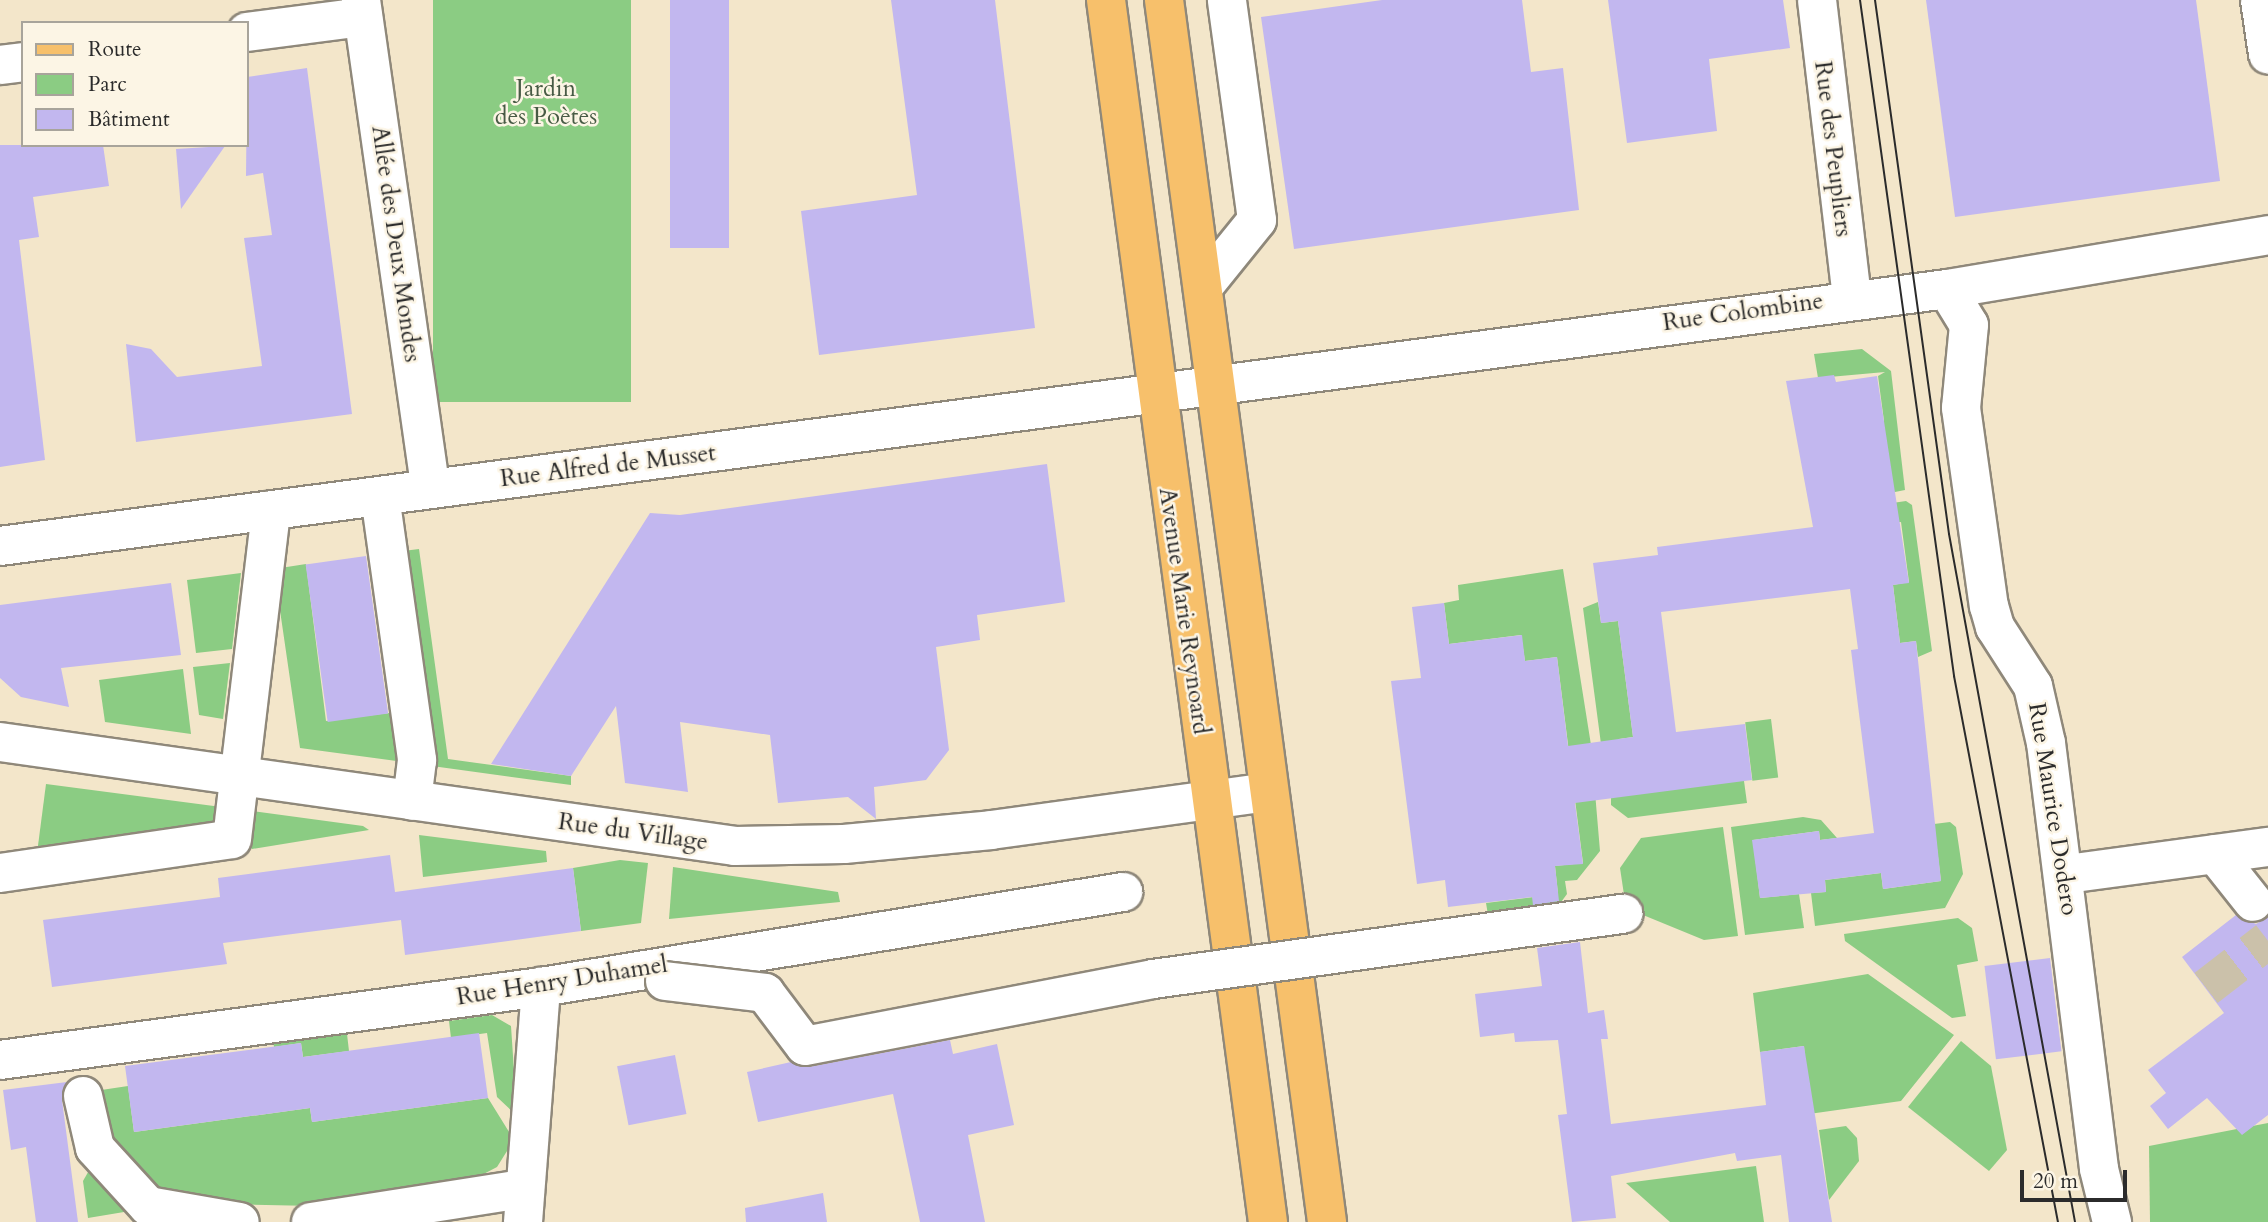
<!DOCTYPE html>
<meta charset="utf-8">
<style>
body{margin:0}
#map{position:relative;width:2268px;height:1222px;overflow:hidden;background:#f3e6ca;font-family:Cardo,serif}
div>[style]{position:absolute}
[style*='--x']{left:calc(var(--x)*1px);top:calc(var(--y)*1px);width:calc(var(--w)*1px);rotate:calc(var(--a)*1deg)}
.green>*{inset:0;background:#8bcc83;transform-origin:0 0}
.building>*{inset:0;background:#c2b7ef;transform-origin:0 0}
.minor-tunnel>*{height:38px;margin-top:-19px;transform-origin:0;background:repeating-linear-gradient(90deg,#cbc1aa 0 38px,transparent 0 57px)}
.roads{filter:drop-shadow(2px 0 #8f887a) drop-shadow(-2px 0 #8f887a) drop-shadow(0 2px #8f887a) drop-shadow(0 -2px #8f887a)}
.minor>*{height:38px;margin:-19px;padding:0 19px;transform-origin:19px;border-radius:19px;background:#fff}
.major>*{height:38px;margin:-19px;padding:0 19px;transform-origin:19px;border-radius:19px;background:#f7c06b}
.tram>*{height:2px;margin:-1px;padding:0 1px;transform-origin:1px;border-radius:1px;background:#2b2b2b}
.bridges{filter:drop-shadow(2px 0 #8f887a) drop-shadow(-2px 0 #8f887a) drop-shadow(0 2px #8f887a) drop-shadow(0 -2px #8f887a)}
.minor-bridge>*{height:38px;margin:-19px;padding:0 19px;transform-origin:19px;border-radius:19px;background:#fff}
span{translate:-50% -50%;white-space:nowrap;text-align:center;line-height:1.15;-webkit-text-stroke:5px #fcf5e5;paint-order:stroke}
.park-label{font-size:24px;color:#485b45}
.street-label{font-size:24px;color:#2b2b2b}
.legend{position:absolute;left:21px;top:21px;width:228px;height:126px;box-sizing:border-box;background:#fcf5e5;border:2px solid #a8a49b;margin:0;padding:9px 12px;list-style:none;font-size:21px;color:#2b2b2b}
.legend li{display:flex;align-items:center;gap:14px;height:35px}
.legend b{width:35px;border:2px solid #a8a49b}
.scale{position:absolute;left:2020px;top:1170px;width:107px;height:32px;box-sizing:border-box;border:4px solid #2b2b2b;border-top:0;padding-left:9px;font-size:21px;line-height:24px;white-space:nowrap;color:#2b2b2b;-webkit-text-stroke:5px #fcf5e5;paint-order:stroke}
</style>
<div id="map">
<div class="green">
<div style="left:433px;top:0;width:198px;height:402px"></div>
<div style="clip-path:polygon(1862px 349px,1891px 371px,1905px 490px,1870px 497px,1884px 421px,1878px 376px,1885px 372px,1818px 378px,1814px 354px)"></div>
<div style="clip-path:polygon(1906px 501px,1912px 505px,1932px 651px,1918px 657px,1916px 641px,1900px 643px,1893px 585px,1909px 582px,1901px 522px,1861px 527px,1865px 507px)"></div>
<div style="clip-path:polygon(419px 549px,448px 759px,571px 776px,571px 785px,432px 766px,403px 551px)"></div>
<div style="clip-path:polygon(306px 564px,326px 721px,397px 712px,404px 762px,300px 748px,274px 569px)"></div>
<div style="clip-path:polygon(1563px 569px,1591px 745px,1600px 851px,1577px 880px,1565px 881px,1567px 894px,1553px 913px,1489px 921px,1486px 903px,1558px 894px,1555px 866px,1583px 863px,1557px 657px,1525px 661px,1521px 635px,1449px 644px,1444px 603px,1459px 600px,1458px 585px)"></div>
<div style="clip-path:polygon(241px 573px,232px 649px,196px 653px,187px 580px)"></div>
<div style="clip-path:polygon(1598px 602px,1601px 623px,1618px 621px,1633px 737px,1619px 739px,1620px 745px,1601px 744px,1583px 608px)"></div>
<div style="clip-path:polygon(230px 663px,223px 719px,199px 715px,193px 667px)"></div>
<div style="clip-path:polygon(183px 669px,191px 734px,105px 722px,99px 680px)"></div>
<div style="left:1771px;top:719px;width:59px;height:26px;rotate:83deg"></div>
<div style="clip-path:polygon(1611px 764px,1744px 781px,1747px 803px,1628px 818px,1611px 805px)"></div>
<div style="clip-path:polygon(46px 784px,229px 808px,225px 835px,36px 861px)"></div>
<div style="clip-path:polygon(244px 810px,363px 826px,369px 830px,252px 849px,240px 839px)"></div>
<div style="clip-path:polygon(1803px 817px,1821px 820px,1837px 838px,1820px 840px,1819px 831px,1753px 840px,1760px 898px,1799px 894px,1804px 928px,1745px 935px,1731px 827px)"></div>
<div style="clip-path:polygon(1950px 822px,1956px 827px,1963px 874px,1945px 908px,1815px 926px,1811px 893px,1826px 892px,1825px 880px,1881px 873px,1883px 889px,1941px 881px,1934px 824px)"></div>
<div style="clip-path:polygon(1723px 827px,1738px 936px,1704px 940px,1626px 908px,1620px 868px,1641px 838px)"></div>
<div style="clip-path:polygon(419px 835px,546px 851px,547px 862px,423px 877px)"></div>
<div style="clip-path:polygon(620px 860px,648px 863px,641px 923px,581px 931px,573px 868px)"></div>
<div style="clip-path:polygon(673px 867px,838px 892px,840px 902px,669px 919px)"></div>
<div style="clip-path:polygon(1958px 918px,1972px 928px,1978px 961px,1957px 965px,1966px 1016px,1952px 1018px,1845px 941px,1844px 934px)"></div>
<div style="clip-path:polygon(1868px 974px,1954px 1035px,1901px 1101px,1809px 1114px,1804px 1046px,1760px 1052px,1753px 993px)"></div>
<div style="clip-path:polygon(492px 1015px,511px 1026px,517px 1116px,497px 1097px,487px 1033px,451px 1038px,449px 1021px)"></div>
<div style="clip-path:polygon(335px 1021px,337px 1036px,347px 1034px,349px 1051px,303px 1057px,301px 1043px,274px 1047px,272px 1030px)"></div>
<div style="clip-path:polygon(1961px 1041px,1991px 1066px,2007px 1150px,1989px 1171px,1908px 1107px)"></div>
<div style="clip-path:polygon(128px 1086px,134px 1132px,310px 1108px,312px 1122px,488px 1098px,514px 1140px,497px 1167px,476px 1178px,314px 1206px,224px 1204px,135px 1186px,88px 1092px)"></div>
<div style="clip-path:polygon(2268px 1123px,2268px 1222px,2150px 1222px,2149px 1146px)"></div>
<div style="clip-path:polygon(1846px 1126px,1857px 1138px,1859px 1161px,1829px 1200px,1819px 1130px)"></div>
<div style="clip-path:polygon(1756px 1166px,1764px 1222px,1670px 1222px,1626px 1183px)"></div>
<div style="clip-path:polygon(91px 1167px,130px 1211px,88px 1218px,83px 1181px)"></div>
</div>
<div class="building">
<div style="left:670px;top:0;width:59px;height:248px"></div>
<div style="clip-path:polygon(891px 0,995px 0,1035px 328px,819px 355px,801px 211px,917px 195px)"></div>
<div style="clip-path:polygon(1382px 0,1522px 0,1531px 72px,1563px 68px,1579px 210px,1294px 249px,1261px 17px)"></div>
<div style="clip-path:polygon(1608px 0,1783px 0,1790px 48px,1709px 59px,1717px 131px,1627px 143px)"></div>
<div style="clip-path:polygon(1926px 0,2196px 0,2220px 181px,1955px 217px)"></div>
<div style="clip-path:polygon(307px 68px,352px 414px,136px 442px,126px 344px,151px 349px,177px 377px,262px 366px,244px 238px,272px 235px,263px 173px,246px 176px,247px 77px)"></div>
<div style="clip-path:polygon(0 145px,103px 145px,109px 186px,33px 197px,39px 237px,19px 240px,45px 460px,0 467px)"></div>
<div style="clip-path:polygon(225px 146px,181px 209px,176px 149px)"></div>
<div style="clip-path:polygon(1834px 375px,1836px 382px,1877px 376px,1909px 583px,1893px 585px,1900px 643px,1916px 641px,1941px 881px,1883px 889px,1881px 873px,1825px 880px,1826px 892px,1760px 898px,1752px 840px,1819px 831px,1820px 840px,1874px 833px,1851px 650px,1858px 649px,1850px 589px,1661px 612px,1676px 732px,1745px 724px,1752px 780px,1575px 803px,1583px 864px,1555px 866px,1559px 901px,1533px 905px,1532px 897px,1448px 907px,1445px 880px,1417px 884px,1391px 681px,1421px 678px,1412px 607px,1444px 603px,1449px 644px,1522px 635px,1525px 661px,1557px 657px,1568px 746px,1633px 737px,1618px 621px,1601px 623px,1593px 563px,1658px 555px,1657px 547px,1813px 527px,1786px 381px)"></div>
<div style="clip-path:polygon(1047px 464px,1065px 602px,977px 615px,980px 640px,936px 647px,949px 750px,926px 780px,874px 787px,876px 819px,848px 797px,778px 803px,770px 735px,680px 722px,688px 792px,625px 783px,616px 706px,571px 776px,491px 764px,650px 513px,680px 515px)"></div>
<div style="left:366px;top:556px;width:159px;height:61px;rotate:82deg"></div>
<div style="clip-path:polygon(171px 583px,181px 655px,61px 668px,69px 707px,21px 697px,0 678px,0 605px)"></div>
<div style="clip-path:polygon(390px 855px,395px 892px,573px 868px,581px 931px,405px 955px,401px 920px,223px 943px,227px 964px,52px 987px,43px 920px,220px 897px,218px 878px)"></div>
<div style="clip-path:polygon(2236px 915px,2256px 924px,2268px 917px,2268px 1115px,2242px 1135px,2207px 1098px,2168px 1129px,2150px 1106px,2166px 1093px,2148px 1070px,2224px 1013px,2182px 957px)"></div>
<div style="clip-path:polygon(1580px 942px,1588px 1013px,1604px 1010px,1608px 1039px,1601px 1039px,1611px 1124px,1766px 1105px,1760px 1052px,1804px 1046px,1832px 1222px,1789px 1222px,1781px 1155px,1737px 1161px,1735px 1153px,1611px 1176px,1616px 1218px,1572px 1222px,1558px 1115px,1567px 1114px,1558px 1040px,1515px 1042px,1514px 1033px,1480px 1037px,1475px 994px,1542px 986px,1537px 948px)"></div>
<div style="left:2050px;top:958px;width:94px;height:66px;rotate:83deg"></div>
<div style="clip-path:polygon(479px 1033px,488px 1098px,312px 1122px,310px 1108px,134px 1132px,125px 1066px,301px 1043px,303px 1057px)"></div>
<div style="clip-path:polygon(950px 1040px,953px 1054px,997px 1044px,1014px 1125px,968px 1135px,985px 1222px,920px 1222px,893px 1094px,758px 1122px,747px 1072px,791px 1062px,809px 1067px)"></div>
<div style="left:675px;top:1055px;width:60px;height:59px;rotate:79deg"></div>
<div style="clip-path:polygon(67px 1082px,62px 1100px,78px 1222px,36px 1222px,26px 1147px,11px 1150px,3px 1090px)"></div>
<div style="clip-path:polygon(823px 1193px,827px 1222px,746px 1222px,745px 1208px)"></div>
</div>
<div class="minor-tunnel">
<div style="--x:2206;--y:988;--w:78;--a:-37.7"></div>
</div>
<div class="roads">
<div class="minor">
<div style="--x:361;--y:0;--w:494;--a:81.9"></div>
<div style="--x:1817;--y:0;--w:299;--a:83.3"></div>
<div style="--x:2260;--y:0;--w:55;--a:81.6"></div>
<div style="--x:247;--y:32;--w:117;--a:-7.4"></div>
<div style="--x:0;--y:65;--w:23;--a:-7"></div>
<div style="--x:1203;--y:287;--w:86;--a:-51.1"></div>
<div style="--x:1257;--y:220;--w:222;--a:-97.8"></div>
<div style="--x:1947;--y:289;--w:42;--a:58.6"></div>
<div style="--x:1969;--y:325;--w:83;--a:95.5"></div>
<div style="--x:1961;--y:408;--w:200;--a:82"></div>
<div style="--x:1989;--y:606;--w:22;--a:74"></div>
<div style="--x:1995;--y:627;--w:70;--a:57.2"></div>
<div style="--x:2033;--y:686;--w:58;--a:77.2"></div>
<div style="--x:2046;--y:743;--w:429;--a:82.9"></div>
<div style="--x:2099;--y:1169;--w:55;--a:76.2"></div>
<div style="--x:380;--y:496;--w:267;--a:82"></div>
<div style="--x:417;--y:760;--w:41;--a:97"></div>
<div style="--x:0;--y:546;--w:1964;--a:-7.52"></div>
<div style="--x:1947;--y:289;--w:326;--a:-9.5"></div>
<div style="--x:0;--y:742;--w:742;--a:8.05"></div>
<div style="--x:735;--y:846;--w:109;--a:-1.1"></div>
<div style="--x:844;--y:844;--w:148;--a:-5.4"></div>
<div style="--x:991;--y:830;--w:280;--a:-7.8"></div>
<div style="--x:2215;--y:854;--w:61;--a:51.6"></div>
<div style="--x:0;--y:873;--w:234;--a:-8.3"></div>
<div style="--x:232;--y:839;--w:331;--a:-83.2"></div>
<div style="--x:2067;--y:874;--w:203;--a:-7.7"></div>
<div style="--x:0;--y:1060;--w:546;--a:-7.68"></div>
<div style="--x:541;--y:987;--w:590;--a:-9.27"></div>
<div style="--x:83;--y:1096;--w:53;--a:77"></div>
<div style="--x:95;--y:1148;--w:79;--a:47.6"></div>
<div style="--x:148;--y:1206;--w:93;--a:9.9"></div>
<div style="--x:311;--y:1222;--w:214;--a:-8.9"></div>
<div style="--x:523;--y:1222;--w:236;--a:-85.6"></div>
</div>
<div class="major">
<div style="--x:1106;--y:0;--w:1233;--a:82.45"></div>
<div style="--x:1164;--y:0;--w:1233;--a:82.4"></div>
</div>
</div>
<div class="tram">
<div style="--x:1860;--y:0;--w:683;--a:82.08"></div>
<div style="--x:1954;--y:676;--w:556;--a:79.22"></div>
<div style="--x:1875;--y:0;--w:539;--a:82.11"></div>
<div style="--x:1949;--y:534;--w:699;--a:79.62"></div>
</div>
<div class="bridges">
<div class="minor-bridge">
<div style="--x:665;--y:981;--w:101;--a:6.8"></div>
<div style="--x:765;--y:993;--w:66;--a:53"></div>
<div style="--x:805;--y:1046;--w:354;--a:-10.9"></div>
<div style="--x:1153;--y:979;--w:475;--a:-7.9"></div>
</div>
</div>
<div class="park-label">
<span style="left:546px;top:103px">Jardin<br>des Poètes</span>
</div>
<div class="street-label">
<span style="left:1833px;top:149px;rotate:83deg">Rue des Peupliers</span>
<span style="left:396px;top:244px;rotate:82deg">Allée des Deux Mondes</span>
<span style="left:1743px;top:312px;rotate:-8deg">Rue Colombine</span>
<span style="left:608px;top:466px;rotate:-7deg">Rue Alfred de Musset</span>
<span style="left:1184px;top:611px;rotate:82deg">Avenue Marie Reynoard</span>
<span style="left:2053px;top:809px;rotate:81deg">Rue Maurice Dodero</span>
<span style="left:633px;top:832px;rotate:8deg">Rue du Village</span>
<span style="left:562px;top:981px;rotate:-9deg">Rue Henry Duhamel</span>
</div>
<ul class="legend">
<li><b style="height:9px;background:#f7c06b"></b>Route</li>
<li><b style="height:19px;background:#8bcc83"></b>Parc</li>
<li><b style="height:19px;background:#c2b7ef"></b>Bâtiment</li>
</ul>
<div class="scale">20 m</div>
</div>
